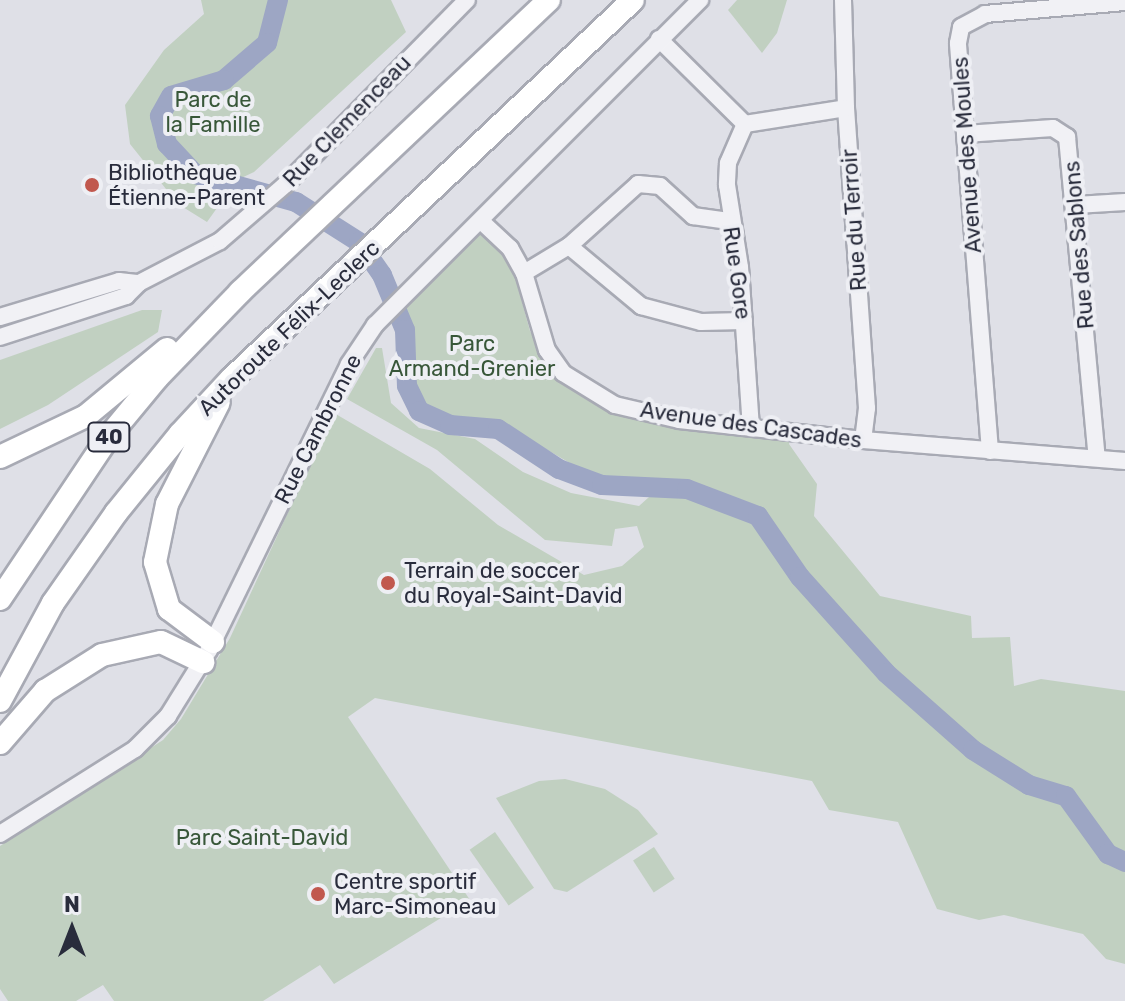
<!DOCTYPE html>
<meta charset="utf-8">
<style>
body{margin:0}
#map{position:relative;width:1125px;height:1001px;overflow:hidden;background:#dfe0e7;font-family:Rubik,sans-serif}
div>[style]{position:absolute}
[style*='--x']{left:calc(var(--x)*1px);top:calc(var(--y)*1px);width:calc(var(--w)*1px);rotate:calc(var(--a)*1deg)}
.green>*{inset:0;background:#c1d0c1;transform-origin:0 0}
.river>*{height:20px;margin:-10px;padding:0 10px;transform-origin:10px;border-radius:10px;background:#9da6c4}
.roads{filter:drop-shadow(2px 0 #a8aab4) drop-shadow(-2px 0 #a8aab4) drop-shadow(0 2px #a8aab4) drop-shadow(0 -2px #a8aab4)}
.minor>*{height:16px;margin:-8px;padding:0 8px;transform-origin:8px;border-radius:8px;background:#f1f1f5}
.highway>*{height:22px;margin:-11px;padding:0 11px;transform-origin:11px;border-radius:11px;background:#fff}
.dots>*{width:22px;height:22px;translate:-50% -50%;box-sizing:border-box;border:4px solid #eeeff4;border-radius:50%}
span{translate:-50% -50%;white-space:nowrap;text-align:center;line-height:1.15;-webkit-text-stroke:8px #eeeff4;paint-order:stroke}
.shield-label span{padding:2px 6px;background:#eeeff4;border:2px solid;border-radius:6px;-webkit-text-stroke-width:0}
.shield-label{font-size:20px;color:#292c3c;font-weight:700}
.park-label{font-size:22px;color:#385739}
.street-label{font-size:22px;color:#292c3c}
.poi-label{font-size:22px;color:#292c3c}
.left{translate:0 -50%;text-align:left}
.north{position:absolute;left:32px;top:889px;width:80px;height:80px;-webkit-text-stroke:6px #eeeff4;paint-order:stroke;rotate:0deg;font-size:22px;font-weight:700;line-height:32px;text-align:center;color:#292c3c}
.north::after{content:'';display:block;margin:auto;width:28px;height:36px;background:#292c3c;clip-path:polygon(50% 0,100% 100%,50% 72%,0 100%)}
</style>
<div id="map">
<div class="green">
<div style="clip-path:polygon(201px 0,391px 0,406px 32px,254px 172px,237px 180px,207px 222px,178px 204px,130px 144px,125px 105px,164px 50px,204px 14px)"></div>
<div style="clip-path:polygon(737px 0,787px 0,777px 33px,762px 53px,728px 10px)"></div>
<div style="clip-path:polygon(481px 230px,510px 258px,530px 331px,557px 380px,593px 401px,791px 432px,789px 444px,817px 484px,814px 516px,880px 596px,971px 616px,972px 638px,1010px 637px,1014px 686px,1041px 679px,1125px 691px,1125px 964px,1106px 959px,1083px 934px,1004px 915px,979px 920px,937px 909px,898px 822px,829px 810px,812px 781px,375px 698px,348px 717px,470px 900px,334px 984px,320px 965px,263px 1001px,114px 1001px,103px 985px,76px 1001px,8px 1001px,0 989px,0 846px,163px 740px,181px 719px,230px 638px,334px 413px,430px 469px,498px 525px,584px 575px,622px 566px,644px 547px,637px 526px,615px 529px,612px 546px,545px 540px,437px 450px,347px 399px,376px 348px,382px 348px,391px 403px,419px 428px,475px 439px,523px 472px,571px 493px,639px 506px,658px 489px,658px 484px,599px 480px,501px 423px,440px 415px,418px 400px,410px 374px,404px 306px)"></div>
<div style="clip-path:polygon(142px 310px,162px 310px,158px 332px,48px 405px,0 429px,0 360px)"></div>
<div style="clip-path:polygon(539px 781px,565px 779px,605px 789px,638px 810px,658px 834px,567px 892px,554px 889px,496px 798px)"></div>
<div style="left:495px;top:832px;width:68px;height:31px;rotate:55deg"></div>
<div style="left:654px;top:847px;width:38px;height:25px;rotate:57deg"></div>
</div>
<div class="river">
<div style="--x:278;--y:0;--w:44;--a:104.3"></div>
<div style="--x:267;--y:43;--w:57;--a:139.3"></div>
<div style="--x:224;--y:80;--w:55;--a:163.2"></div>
<div style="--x:171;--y:96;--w:23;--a:119"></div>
<div style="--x:160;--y:116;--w:29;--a:76"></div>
<div style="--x:167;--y:144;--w:41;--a:47"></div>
<div style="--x:195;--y:174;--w:105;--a:15.5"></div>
<div style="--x:296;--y:202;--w:75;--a:32.4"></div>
<div style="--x:359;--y:242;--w:40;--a:55.1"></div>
<div style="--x:382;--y:275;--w:60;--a:67.3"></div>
<div style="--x:405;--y:330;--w:56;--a:88"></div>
<div style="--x:407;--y:386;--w:28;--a:64"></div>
<div style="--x:419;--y:411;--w:34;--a:24"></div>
<div style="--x:450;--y:425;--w:48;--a:4.8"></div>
<div style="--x:498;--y:429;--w:73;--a:33.3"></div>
<div style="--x:559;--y:469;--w:46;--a:20.4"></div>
<div style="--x:602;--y:485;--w:85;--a:2.7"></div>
<div style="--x:687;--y:489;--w:76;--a:20.8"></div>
<div style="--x:758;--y:516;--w:74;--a:55.5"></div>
<div style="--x:800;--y:577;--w:129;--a:48.1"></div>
<div style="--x:886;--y:673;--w:116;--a:41.5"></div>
<div style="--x:973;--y:750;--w:66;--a:32"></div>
<div style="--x:1029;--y:785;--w:39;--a:17"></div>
<div style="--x:1066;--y:796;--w:72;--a:54.1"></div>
<div style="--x:1108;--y:854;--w:19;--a:25"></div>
</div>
<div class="roads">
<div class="minor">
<div style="--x:843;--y:0;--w:108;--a:88.4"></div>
<div style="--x:846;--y:108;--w:301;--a:86"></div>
<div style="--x:867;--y:408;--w:32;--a:97"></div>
<div style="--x:659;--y:39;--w:121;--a:44.7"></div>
<div style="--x:745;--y:124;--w:102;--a:-9"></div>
<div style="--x:745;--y:124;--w:43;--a:113.6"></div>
<div style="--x:728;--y:163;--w:22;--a:93"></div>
<div style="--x:727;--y:185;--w:83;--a:81"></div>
<div style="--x:740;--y:267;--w:160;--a:86.1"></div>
<div style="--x:965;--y:134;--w:88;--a:-3.9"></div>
<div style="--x:1053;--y:128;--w:17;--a:33"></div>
<div style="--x:1067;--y:137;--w:322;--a:84.7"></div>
<div style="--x:1076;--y:205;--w:49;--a:-3.5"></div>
<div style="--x:481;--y:221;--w:40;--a:43"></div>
<div style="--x:510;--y:248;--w:29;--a:61"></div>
<div style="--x:524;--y:273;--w:80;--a:73.4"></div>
<div style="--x:547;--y:350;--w:28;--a:55"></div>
<div style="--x:563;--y:373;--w:61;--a:31.6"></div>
<div style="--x:615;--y:405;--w:66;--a:13.2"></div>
<div style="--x:679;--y:420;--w:185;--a:6.2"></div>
<div style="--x:863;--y:440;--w:263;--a:4.6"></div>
<div style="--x:569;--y:246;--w:94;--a:39.8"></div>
<div style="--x:641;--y:306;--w:62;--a:14.9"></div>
<div style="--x:701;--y:322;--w:43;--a:-1.3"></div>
<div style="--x:524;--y:273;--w:52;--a:-31"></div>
<div style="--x:569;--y:246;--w:93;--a:-41.9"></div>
<div style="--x:638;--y:184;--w:22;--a:5"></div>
<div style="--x:660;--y:186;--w:45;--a:42.3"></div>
<div style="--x:693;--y:216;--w:36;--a:8"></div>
<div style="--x:0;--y:317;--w:124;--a:-16.8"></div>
<div style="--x:119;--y:281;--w:20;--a:6"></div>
<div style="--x:139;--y:283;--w:91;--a:-27.4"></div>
<div style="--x:220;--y:241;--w:87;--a:-40.8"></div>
<div style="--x:286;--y:184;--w:258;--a:-45.5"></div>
<div style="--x:0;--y:337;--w:133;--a:-18"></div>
<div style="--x:126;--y:296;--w:18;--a:-45"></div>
<div style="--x:990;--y:451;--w:409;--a:-94.5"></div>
<div style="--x:958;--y:43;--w:16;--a:-79"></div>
<div style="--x:961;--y:27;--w:27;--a:-28"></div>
<div style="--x:985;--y:14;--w:141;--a:-4.9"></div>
<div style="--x:0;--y:834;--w:160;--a:-32.2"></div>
<div style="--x:135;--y:749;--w:47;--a:-45"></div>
<div style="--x:168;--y:716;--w:78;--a:-58.2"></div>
<div style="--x:209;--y:650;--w:318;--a:-63.9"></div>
<div style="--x:349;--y:364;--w:47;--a:-56.3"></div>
<div style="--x:375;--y:325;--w:460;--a:-45"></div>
</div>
<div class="highway">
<div style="--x:0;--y:457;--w:95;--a:-25.5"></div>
<div style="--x:86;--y:416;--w:105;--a:-39.6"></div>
<div style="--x:0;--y:599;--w:196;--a:-56.2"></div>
<div style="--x:109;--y:436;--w:75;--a:-50.4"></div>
<div style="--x:157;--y:378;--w:120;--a:-46"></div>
<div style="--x:240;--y:292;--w:425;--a:-43.4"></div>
<div style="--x:213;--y:642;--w:55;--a:-143.1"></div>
<div style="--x:169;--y:609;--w:49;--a:-106.6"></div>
<div style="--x:155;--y:562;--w:59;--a:-78.3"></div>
<div style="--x:167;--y:504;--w:114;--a:-63"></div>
<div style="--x:0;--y:701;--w:111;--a:-61.6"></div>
<div style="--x:53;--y:603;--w:110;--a:-55"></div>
<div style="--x:116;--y:513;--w:102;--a:-51"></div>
<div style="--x:180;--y:434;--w:75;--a:-47.2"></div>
<div style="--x:231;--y:379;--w:552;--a:-43.31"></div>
<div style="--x:0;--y:743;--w:69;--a:-49.1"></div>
<div style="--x:45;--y:691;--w:67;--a:-32.3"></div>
<div style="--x:102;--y:655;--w:60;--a:-12.4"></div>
<div style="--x:161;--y:642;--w:47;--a:25.5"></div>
</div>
</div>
<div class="dots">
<div style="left:92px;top:185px;background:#c1584e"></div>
<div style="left:388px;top:583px;background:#c1584e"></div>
<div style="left:318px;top:894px;background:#c1584e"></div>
</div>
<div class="shield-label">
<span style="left:109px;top:437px">40</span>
</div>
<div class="park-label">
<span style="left:213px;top:112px">Parc de<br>la Famille</span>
<span style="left:472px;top:356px">Parc<br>Armand-Grenier</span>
<span style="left:262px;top:838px">Parc Saint-David</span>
</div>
<div class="street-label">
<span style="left:347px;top:121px;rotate:-46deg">Rue Clemenceau</span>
<span style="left:967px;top:155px;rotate:-94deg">Avenue des Moules</span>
<span style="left:854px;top:220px;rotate:-94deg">Rue du Terroir</span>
<span style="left:1079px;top:245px;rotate:-95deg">Rue des Sablons</span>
<span style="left:737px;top:273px;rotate:82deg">Rue Gore</span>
<span style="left:289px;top:328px;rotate:-44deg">Autoroute Félix-Leclerc</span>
<span style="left:751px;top:425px;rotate:8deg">Avenue des Cascades</span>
<span style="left:318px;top:429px;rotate:-63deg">Rue Cambronne</span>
</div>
<div class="poi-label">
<span class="left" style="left:108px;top:185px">Bibliothèque<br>Étienne-Parent</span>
<span class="left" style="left:404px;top:583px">Terrain de soccer<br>du Royal-Saint-David</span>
<span class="left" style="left:334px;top:894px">Centre sportif<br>Marc-Simoneau</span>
</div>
<div class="north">N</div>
</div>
